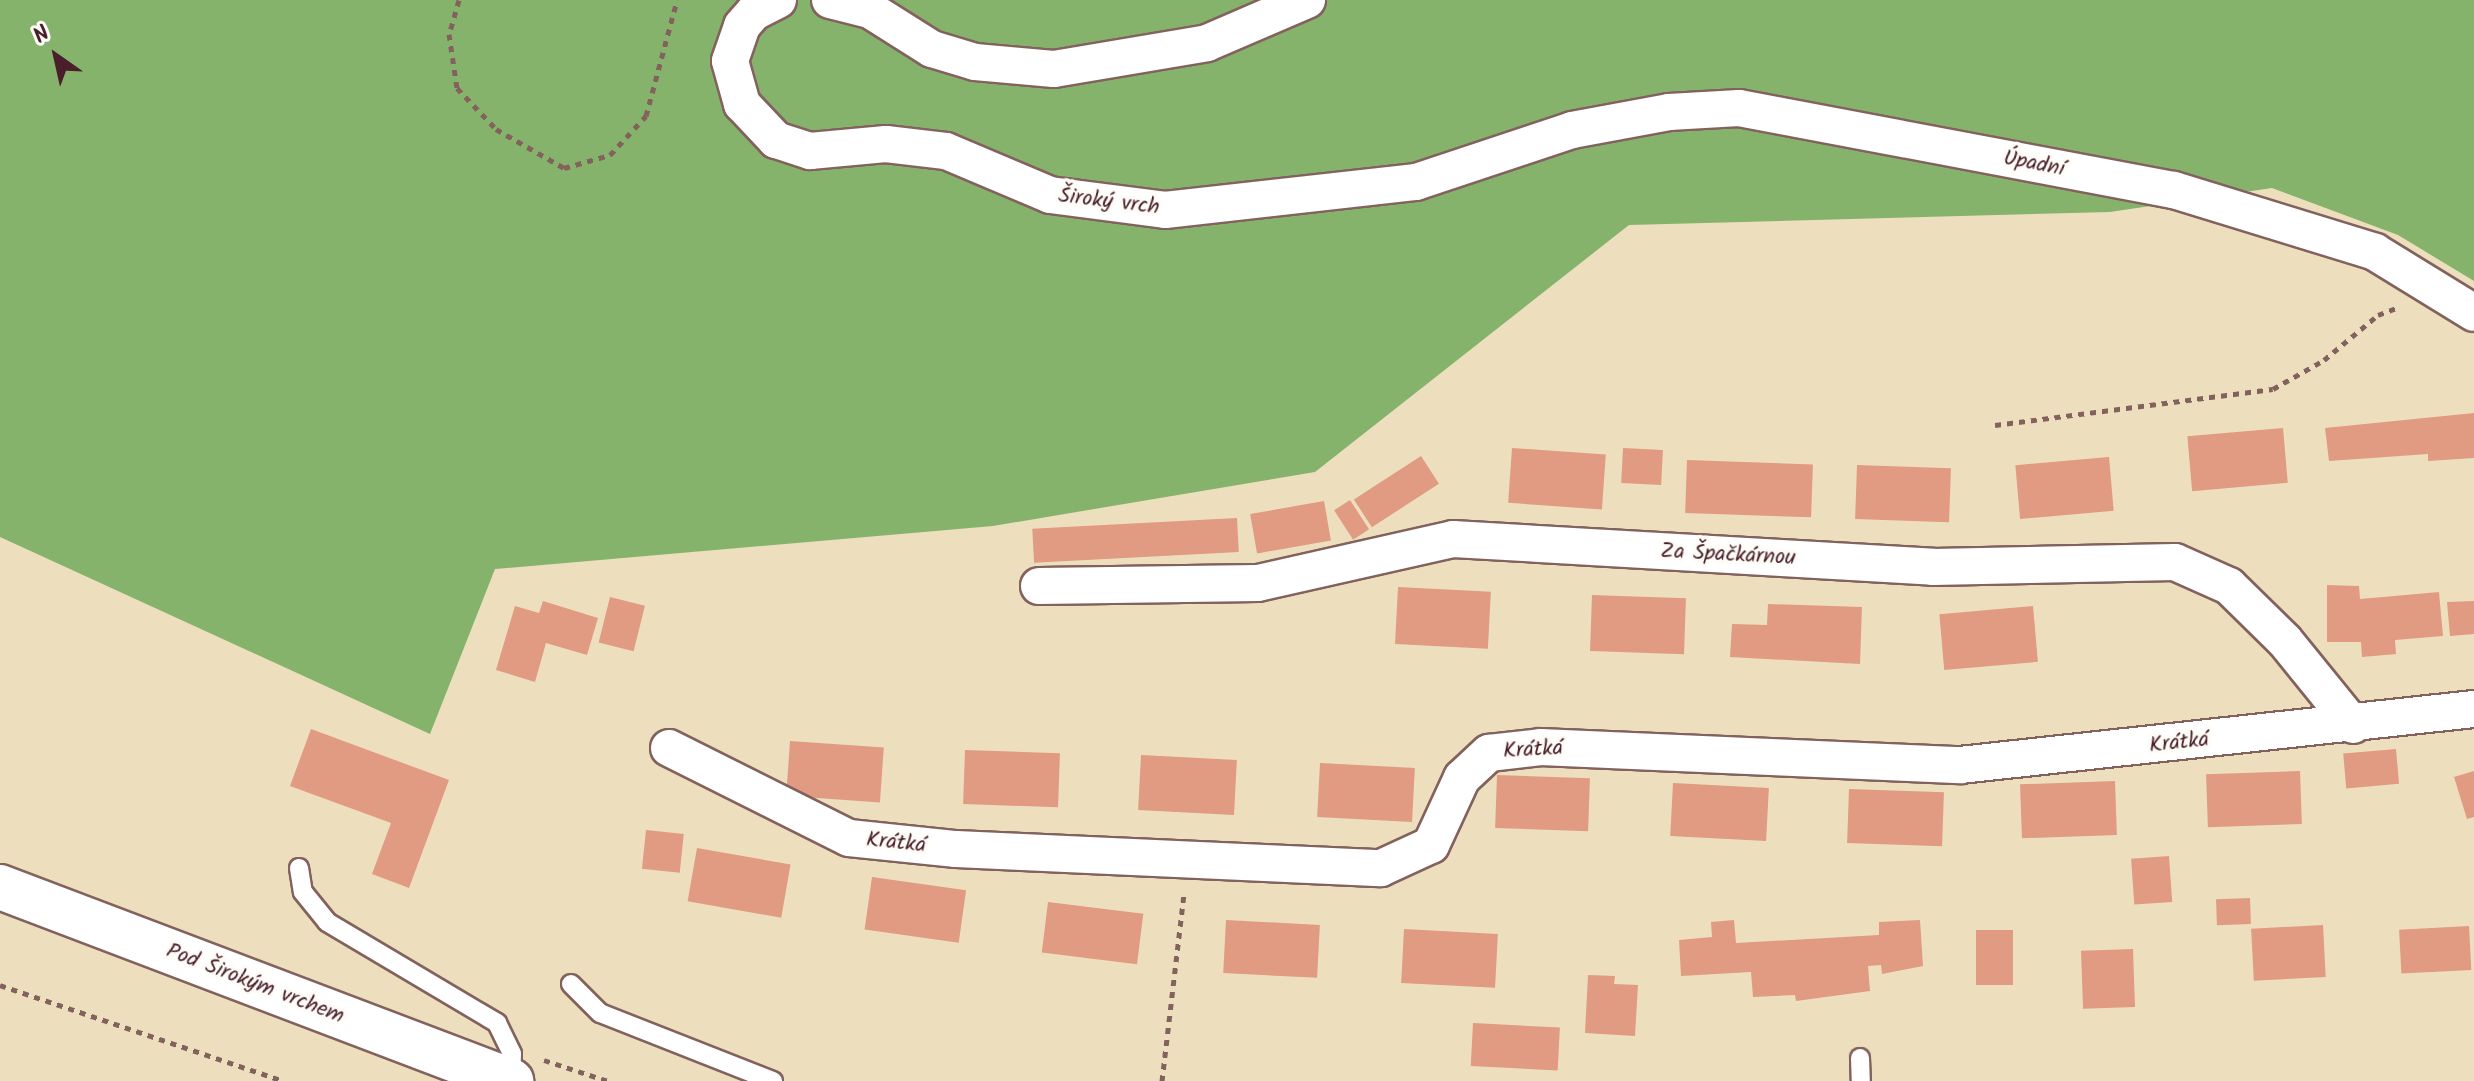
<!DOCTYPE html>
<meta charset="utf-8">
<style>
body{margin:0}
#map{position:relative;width:2474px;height:1081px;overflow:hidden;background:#eddfbd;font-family:Kalam,sans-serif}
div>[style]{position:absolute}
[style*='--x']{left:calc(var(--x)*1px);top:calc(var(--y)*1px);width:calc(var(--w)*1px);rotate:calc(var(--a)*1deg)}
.forest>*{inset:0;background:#86b36c}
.building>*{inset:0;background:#e09b82;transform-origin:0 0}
.path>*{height:5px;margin-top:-2.5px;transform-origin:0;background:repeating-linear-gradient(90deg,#83625e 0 6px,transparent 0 12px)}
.roads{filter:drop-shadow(2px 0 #83625e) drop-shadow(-2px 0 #83625e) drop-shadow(0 2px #83625e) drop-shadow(0 -2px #83625e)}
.service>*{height:18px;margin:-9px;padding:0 9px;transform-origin:9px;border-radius:9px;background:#fff}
.minor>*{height:36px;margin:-18px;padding:0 18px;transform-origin:18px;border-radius:18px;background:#fff}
.tertiary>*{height:44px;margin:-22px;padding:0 22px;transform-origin:22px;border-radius:22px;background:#fff}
span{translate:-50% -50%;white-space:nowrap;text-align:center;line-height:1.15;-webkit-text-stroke:7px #fdfcf7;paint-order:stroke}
.street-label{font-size:22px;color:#4a1f2b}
.north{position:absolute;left:16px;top:16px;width:80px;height:80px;-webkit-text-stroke:6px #fdfcf7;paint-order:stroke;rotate:326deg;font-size:22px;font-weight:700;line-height:32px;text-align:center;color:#4a1f2b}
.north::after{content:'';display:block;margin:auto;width:28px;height:36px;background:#4a1f2b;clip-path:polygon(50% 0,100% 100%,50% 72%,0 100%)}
</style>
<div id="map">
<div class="forest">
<div style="clip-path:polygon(0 0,2474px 0,2474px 281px,2398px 235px,2272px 188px,2110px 212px,1629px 225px,1315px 472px,993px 526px,495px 569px,430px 734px,0 537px)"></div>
</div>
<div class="building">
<div style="clip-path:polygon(2474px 413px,2474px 458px,2428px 461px,2428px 454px,2329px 461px,2325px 428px)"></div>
<div style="left:2283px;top:428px;width:55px;height:96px;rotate:85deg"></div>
<div style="left:1512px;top:448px;width:94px;height:55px;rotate:4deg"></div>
<div style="left:1623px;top:448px;width:40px;height:35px;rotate:3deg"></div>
<div style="left:1421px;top:456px;width:33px;height:80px;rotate:57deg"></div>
<div style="left:2109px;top:457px;width:54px;height:94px;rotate:85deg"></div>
<div style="left:1687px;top:460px;width:126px;height:53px;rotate:2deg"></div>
<div style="left:1857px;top:465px;width:94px;height:54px;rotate:2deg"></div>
<div style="left:1350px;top:500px;width:35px;height:19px;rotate:57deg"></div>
<div style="left:1324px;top:501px;width:40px;height:75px;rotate:80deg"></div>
<div style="left:1237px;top:518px;width:34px;height:205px;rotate:87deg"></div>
<div style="clip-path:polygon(2327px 585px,2359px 586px,2360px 599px,2439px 592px,2443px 636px,2395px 640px,2396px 654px,2362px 657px,2361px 642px,2327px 642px)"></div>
<div style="left:1398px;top:587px;width:93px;height:57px;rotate:3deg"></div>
<div style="left:1592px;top:595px;width:94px;height:56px;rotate:2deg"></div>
<div style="left:610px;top:597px;width:36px;height:47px;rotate:14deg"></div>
<div style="clip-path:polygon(543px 601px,598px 618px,587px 655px,546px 643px,535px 682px,496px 670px,515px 606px,539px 613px)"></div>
<div style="clip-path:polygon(2474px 601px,2474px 634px,2450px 636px,2447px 602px)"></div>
<div style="clip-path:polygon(1768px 604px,1862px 607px,1860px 664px,1730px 657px,1732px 624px,1767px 625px)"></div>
<div style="left:2033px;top:606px;width:56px;height:94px;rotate:85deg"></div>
<div style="clip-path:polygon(311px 729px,449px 780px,409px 888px,372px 874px,391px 823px,290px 786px)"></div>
<div style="left:790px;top:741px;width:94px;height:55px;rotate:4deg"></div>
<div style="left:2396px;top:749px;width:35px;height:53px;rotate:85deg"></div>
<div style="left:965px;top:750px;width:95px;height:54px;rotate:2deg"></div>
<div style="left:1141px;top:755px;width:96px;height:55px;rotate:3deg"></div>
<div style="left:1320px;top:763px;width:95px;height:54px;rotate:3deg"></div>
<div style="left:2300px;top:771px;width:53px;height:94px;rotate:88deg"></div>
<div style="clip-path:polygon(2474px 771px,2474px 817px,2467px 819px,2454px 777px)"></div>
<div style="left:1497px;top:775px;width:93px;height:53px;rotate:2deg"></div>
<div style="left:2115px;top:781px;width:54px;height:95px;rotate:88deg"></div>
<div style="left:1673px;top:783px;width:96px;height:53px;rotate:3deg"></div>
<div style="left:1849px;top:789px;width:95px;height:54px;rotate:2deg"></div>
<div style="left:646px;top:830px;width:38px;height:39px;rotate:6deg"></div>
<div style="left:697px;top:848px;width:95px;height:54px;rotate:10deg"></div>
<div style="left:2169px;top:856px;width:46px;height:38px;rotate:86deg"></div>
<div style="left:872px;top:877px;width:95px;height:53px;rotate:8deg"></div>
<div style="left:2250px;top:898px;width:26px;height:34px;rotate:88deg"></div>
<div style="left:1048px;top:902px;width:96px;height:51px;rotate:7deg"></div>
<div style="left:1226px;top:920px;width:94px;height:53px;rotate:3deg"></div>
<div style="clip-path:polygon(1734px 920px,1736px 943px,1879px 935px,1879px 922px,1920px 920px,1923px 966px,1882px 974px,1881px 965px,1868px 966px,1870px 991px,1796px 1001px,1795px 995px,1753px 997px,1751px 972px,1681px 976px,1679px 940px,1712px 937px,1711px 922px)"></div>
<div style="left:2323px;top:925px;width:52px;height:72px;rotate:87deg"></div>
<div style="left:2469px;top:926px;width:44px;height:70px;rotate:87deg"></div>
<div style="left:1404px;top:929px;width:94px;height:54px;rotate:3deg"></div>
<div style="left:1976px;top:930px;width:37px;height:55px"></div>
<div style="left:2133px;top:949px;width:58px;height:52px;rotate:88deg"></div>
<div style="clip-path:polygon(1588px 975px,1615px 976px,1614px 984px,1638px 985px,1635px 1036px,1585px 1033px)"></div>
<div style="left:1473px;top:1023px;width:87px;height:43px;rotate:3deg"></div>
</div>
<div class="path">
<div style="--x:459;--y:0;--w:35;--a:106"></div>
<div style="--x:449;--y:34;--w:55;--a:81.6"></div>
<div style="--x:457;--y:88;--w:57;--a:46.4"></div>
<div style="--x:496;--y:129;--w:78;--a:29.8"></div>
<div style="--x:564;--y:168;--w:48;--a:-15.8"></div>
<div style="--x:610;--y:155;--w:53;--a:-47.3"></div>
<div style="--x:646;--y:116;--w:120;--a:-75"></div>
<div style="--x:1995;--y:425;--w:280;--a:-7.4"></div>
<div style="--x:2273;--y:389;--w:59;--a:-29.6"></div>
<div style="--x:2324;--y:360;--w:70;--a:-39.8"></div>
<div style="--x:2378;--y:315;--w:22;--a:-21"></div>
<div style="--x:0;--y:985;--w:299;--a:18.7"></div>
<div style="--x:544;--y:1060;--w:67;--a:18.2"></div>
<div style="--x:1162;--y:1081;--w:187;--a:-83.3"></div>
</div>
<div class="roads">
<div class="service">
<div style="--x:299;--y:868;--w:24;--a:81"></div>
<div style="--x:303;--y:892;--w:38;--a:51"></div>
<div style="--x:327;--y:922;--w:198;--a:30.7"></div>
<div style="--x:497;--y:1023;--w:34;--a:64"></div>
<div style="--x:512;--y:1054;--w:27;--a:92"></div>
<div style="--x:571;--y:984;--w:41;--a:45"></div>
<div style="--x:600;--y:1013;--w:186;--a:21.5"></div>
<div style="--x:1860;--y:1058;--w:23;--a:88"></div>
</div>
<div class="minor">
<div style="--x:778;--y:0;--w:27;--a:153"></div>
<div style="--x:754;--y:12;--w:18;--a:131"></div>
<div style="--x:742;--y:26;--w:37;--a:109"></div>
<div style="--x:730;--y:61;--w:45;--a:74.4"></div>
<div style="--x:742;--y:104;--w:50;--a:46.6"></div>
<div style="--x:776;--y:140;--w:36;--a:18"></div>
<div style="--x:810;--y:151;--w:76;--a:-5.3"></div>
<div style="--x:886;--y:144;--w:60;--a:6.7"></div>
<div style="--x:946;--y:151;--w:113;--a:22.9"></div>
<div style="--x:1050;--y:195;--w:116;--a:7.4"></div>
<div style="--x:1165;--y:210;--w:253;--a:-6.4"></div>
<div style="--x:1416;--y:182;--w:164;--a:-18.4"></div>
<div style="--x:1572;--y:130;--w:99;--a:-10.5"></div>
<div style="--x:1669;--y:112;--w:70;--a:-3.3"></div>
<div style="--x:1739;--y:108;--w:443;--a:10.7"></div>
<div style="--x:2174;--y:190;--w:210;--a:17.1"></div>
<div style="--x:2375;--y:252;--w:116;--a:31.6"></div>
<div style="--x:830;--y:0;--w:41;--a:14"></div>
<div style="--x:870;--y:10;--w:73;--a:32.2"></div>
<div style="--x:932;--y:49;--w:45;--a:16.8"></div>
<div style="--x:975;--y:62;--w:79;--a:5.1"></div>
<div style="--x:1054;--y:69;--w:155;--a:-9.6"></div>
<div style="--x:1207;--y:43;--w:109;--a:-23.3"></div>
<div style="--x:1039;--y:586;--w:219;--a:-0.8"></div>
<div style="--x:1258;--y:583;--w:200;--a:-12.7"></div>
<div style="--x:1453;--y:539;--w:481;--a:3.3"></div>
<div style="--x:1933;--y:567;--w:242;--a:-1.2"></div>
<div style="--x:2175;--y:562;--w:59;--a:24"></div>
<div style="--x:2229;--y:586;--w:78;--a:44.5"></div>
<div style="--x:2285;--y:641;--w:108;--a:51"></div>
<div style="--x:669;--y:748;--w:201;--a:26.6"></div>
<div style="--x:849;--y:838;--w:108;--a:5.9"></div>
<div style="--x:956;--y:849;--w:425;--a:2.6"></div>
<div style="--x:1381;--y:868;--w:55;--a:-24.7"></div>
<div style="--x:1431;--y:845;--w:74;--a:-65.2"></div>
<div style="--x:1462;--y:778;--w:37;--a:-43"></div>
<div style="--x:1489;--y:753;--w:52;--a:-6.6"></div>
<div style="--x:1541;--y:747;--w:419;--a:2.5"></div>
<div style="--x:1960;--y:765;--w:517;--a:-6.22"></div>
</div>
<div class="tertiary">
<div style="--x:0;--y:887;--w:547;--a:20.79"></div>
</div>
</div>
<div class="street-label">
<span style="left:2034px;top:164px;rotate:11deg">Úpadní</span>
<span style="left:1109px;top:202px;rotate:7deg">Široký vrch</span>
<span style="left:1728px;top:555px;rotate:3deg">Za Špačkárnou</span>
<span style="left:2179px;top:743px;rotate:-6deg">Krátká</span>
<span style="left:1533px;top:750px;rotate:-3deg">Krátká</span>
<span style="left:896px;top:843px;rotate:6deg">Krátká</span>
<span style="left:255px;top:984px;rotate:21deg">Pod Širokým vrchem</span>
</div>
<div class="north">N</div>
</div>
